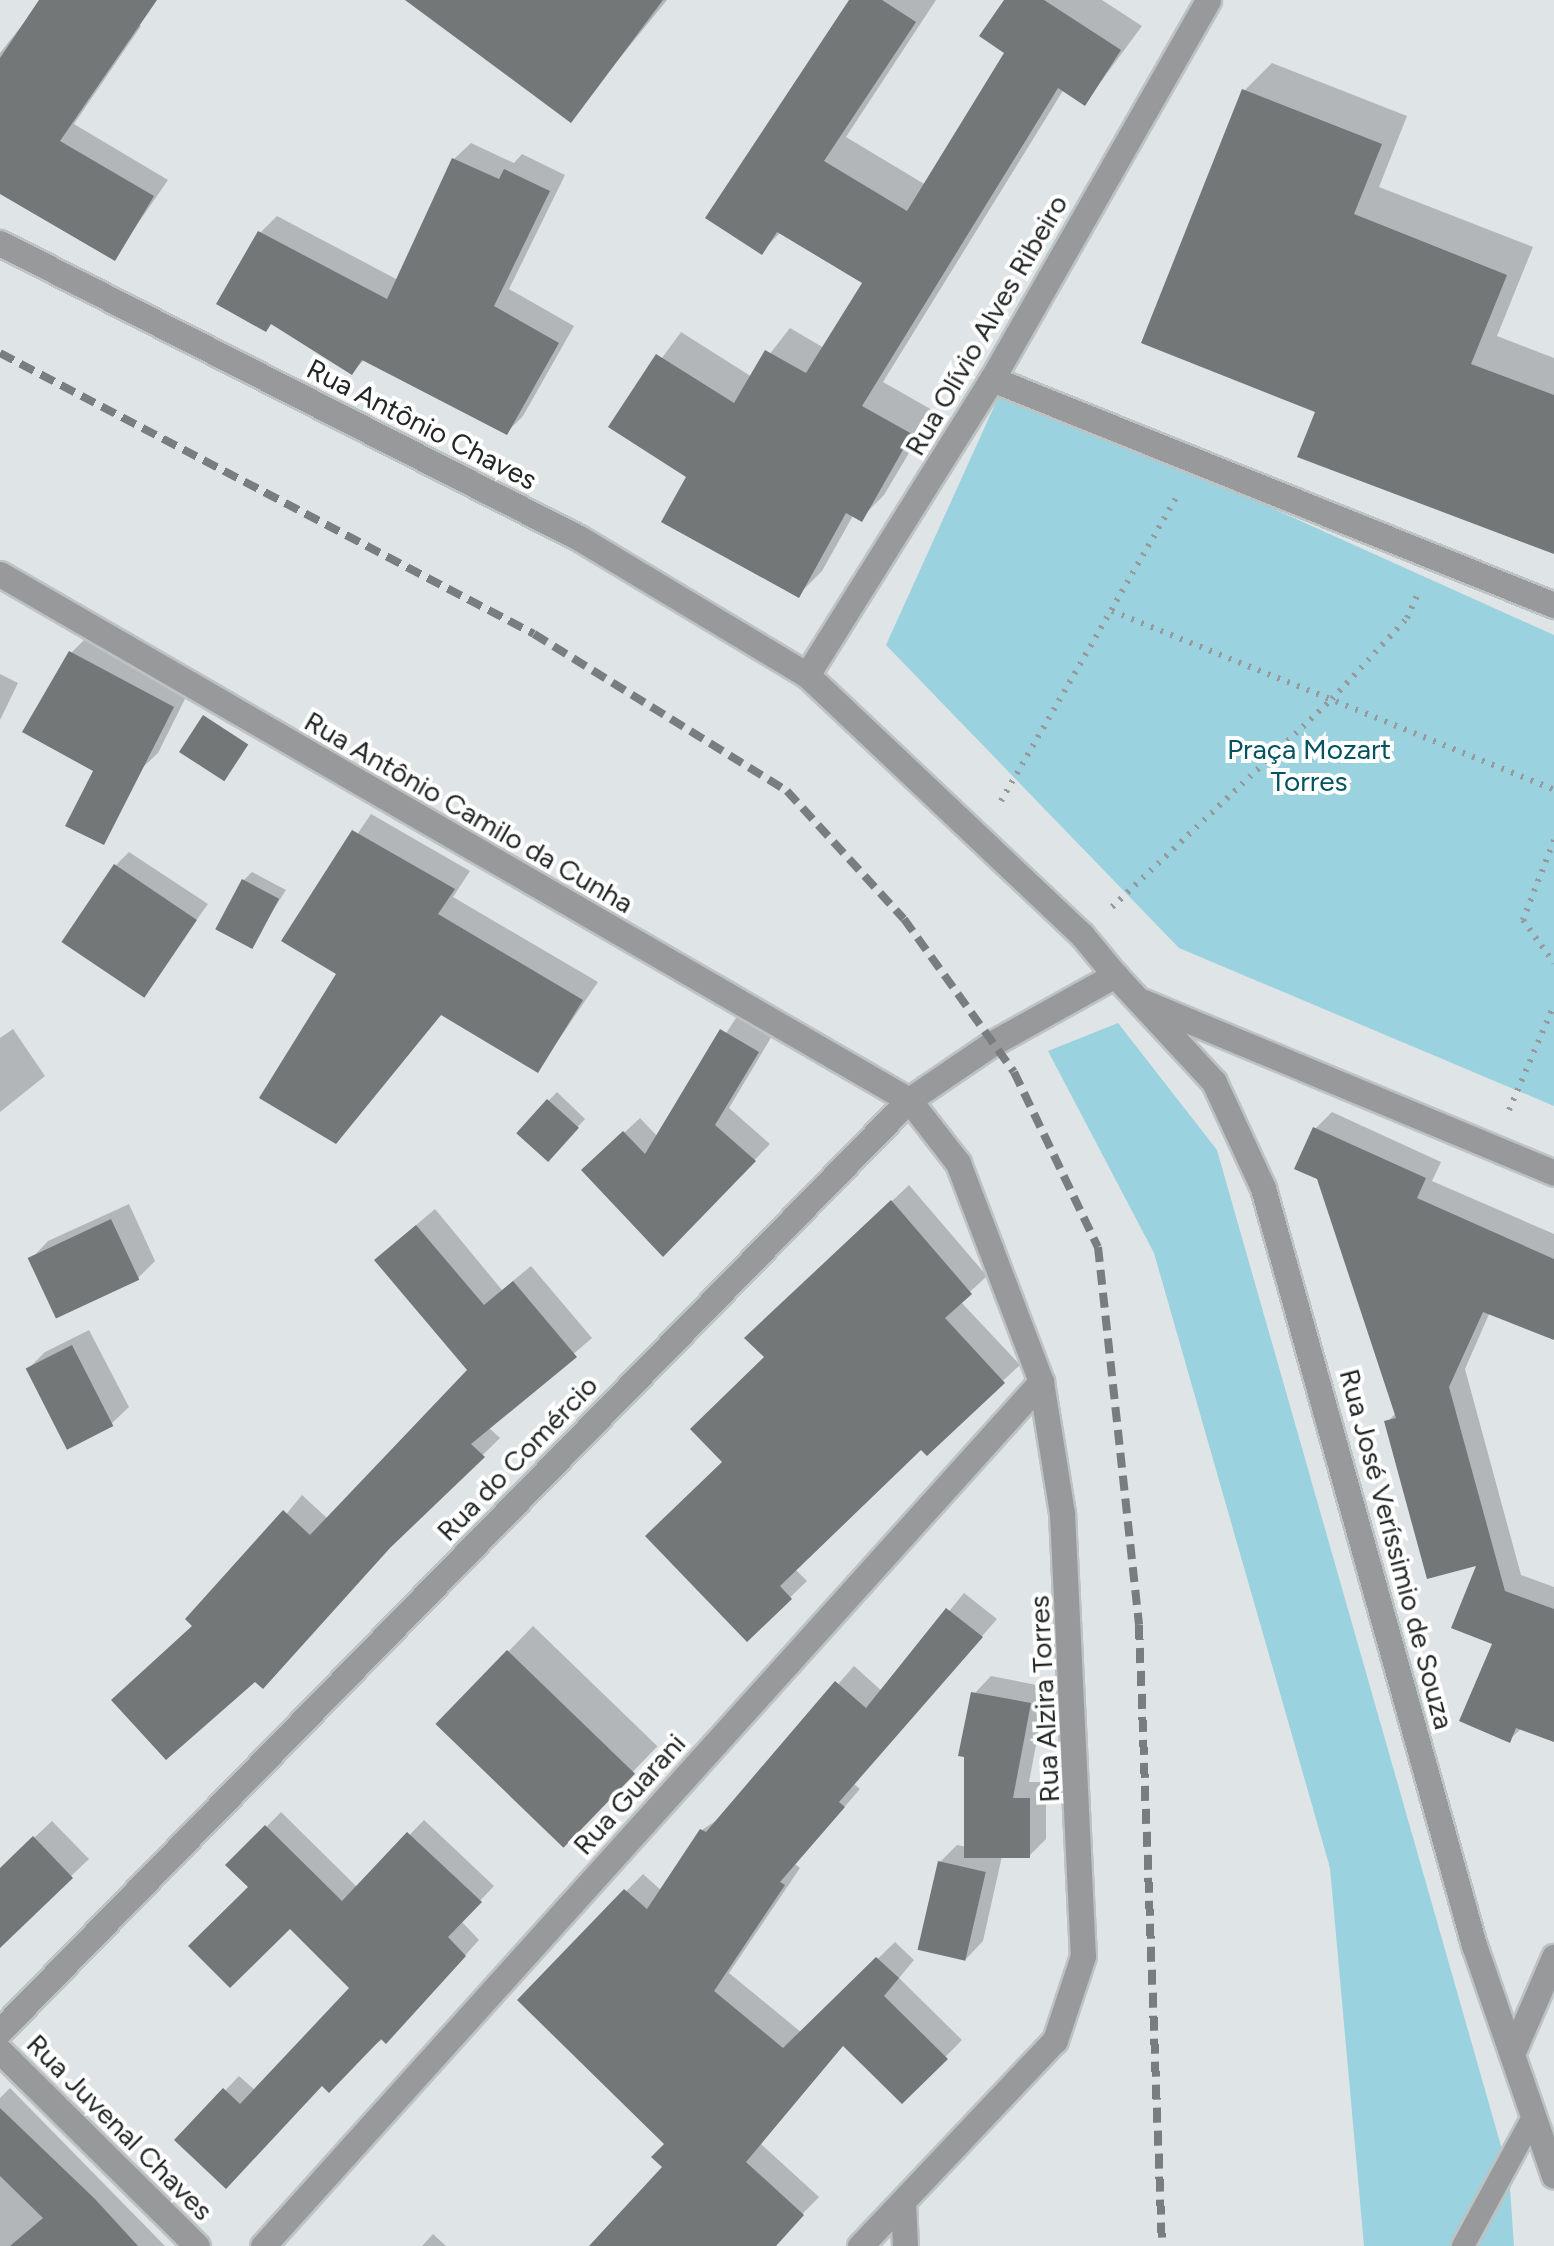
<!DOCTYPE html>
<meta charset="utf-8">
<style>
body{margin:0}
#map{position:relative;width:1554px;height:2246px;overflow:hidden;background:#dfe4e6;font-family:Figtree,sans-serif}
div>[style]{position:absolute}
[style*='--x']{left:calc(var(--x)*1px);top:calc(var(--y)*1px);width:calc(var(--w)*1px);rotate:calc(var(--a)*1deg)}
.green>*{inset:0;background:#9bd2df}
.shadow>*{inset:0;background:#0003;transform-origin:0 0}
.building>*{inset:0;background:#737777;transform-origin:0 0}
.path>*{height:6px;margin-top:-3px;transform-origin:0;background:repeating-linear-gradient(90deg,#979a9c 0 2.5px,transparent 0 10.5px)}
.roads{filter:drop-shadow(2px 0 #bdc2c3) drop-shadow(-2px 0 #bdc2c3) drop-shadow(0 2px #bdc2c3) drop-shadow(0 -2px #bdc2c3)}
.service>*{height:22px;margin:-11px;padding:0 11px;transform-origin:11px;border-radius:11px;background:#97999a}
.minor>*{height:25px;margin:-12.5px;padding:0 12.5px;transform-origin:12.5px;border-radius:12.5px;background:#97999a}
.tertiary>*{height:25px;margin:-12.5px;padding:0 12.5px;transform-origin:12.5px;border-radius:12.5px;background:#97999a}
.rail>*{height:8px;margin-top:-4px;transform-origin:0;background:repeating-linear-gradient(90deg,#7a7d7e 0 15px,transparent 0 23px)}
span{translate:-50% -50%;white-space:nowrap;text-align:center;line-height:1.15;-webkit-text-stroke:8px #fff;paint-order:stroke}
.street-label{font-size:28px;color:#242626}
.park-label{font-size:28px;color:#055260}
</style>
<div id="map">
<div class="green">
<div style="clip-path:polygon(1003px 387px,1554px 635px,1554px 1106px,1179px 948px,886px 645px)"></div>
<div style="clip-path:polygon(1118px 1023px,1217px 1150px,1509px 2174px,1514px 2246px,1364px 2246px,1330px 1868px,1154px 1253px,1048px 1051px)"></div>
</div>
<div class="shadow">
<div style="clip-path:polygon(42px 0,105px 0,141px 26px,74px 124px,168px 180px,114px 258px,0 189px,0 53px)"></div>
<div style="clip-path:polygon(419px 0,667px 0,570px 119px)"></div>
<div style="clip-path:polygon(852px 0,936px 0,846px 137px,926px 185px,1008px 52px,1007px 0,1102px 0,1142px 26px,1085px 103px,1064px 89px,883px 382px,934px 411px,884px 495px,861px 518px,854px 514px,822px 571px,799px 594px,689px 476px,612px 426px,681px 332px,752px 377px,790px 328px,824px 348px,865px 282px,782px 231px,761px 252px)"></div>
<div style="clip-path:polygon(1272px 63px,1407px 116px,1379px 187px,1533px 247px,1497px 336px,1554px 358px,1554px 552px,1318px 410px,1244px 91px)"></div>
<div style="clip-path:polygon(471px 143px,514px 163px,522px 154px,565px 175px,509px 289px,574px 326px,523px 416px,507px 432px,365px 359px,352px 372px,260px 233px,277px 216px,398px 280px,454px 159px)"></div>
<div style="clip-path:polygon(88px 636px,190px 689px,158px 753px,139px 771px,71px 653px)"></div>
<div style="clip-path:polygon(0 674px,18px 683px,0 720px)"></div>
<div style="clip-path:polygon(371px 814px,470px 871px,453px 897px,598px 982px,538px 1070px,442px 1013px,336px 1141px,339px 974px,285px 940px)"></div>
<div style="clip-path:polygon(129px 852px,208px 904px,142px 996px,116px 865px)"></div>
<div style="clip-path:polygon(252px 872px,286px 890px,250px 946px,244px 880px)"></div>
<div style="clip-path:polygon(738px 1015px,772px 1036px,729px 1108px,770px 1144px,664px 1254px,600px 1155px,640px 1118px,658px 1137px)"></div>
<div style="clip-path:polygon(13px 1029px,45px 1076px,0 1112px,0 1038px)"></div>
<div style="left:557px;top:1092px;width:39px;height:55px;rotate:44deg"></div>
<div style="clip-path:polygon(1332px 1112px,1441px 1162px,1432px 1181px,1554px 1234px,1554px 1337px,1490px 1312px,1465px 1369px,1521px 1575px,1554px 1587px,1554px 1739px,1522px 1728px,1509px 1740px,1480px 1562px,1387px 1422px,1396px 1413px,1315px 1129px)"></div>
<div style="clip-path:polygon(909px 1185px,987px 1276px,960px 1301px,1020px 1365px,927px 1452px,921px 1446px,795px 1569px,807px 1581px,747px 1639px,725px 1461px,767px 1357px,764px 1322px)"></div>
<div style="clip-path:polygon(129px 1204px,155px 1261px,138px 1278px,31px 1259px,48px 1241px)"></div>
<div style="clip-path:polygon(435px 1209px,502px 1290px,531px 1266px,592px 1338px,488px 1427px,500px 1438px,403px 1533px,195px 1625px,302px 1495px,328px 1519px,470px 1370px,395px 1243px)"></div>
<div style="clip-path:polygon(89px 1330px,129px 1407px,111px 1424px,28px 1369px,45px 1352px)"></div>
<div style="clip-path:polygon(964px 1593px,997px 1619px,854px 1784px,860px 1789px,795px 1864px,800px 1868px,729px 1973px,802px 2033px,895px 1942px,914px 1960px,899px 1978px,962px 2040px,902px 2101px,844px 2044px,761px 2144px,819px 2197px,771px 2246px,593px 2246px,666px 2167px,667px 2143px,521px 2000px,643px 1874px,662px 1891px,702px 1830px,723px 1816px,854px 1666px,883px 1692px)"></div>
<div style="left:533px;top:1626px;width:173px;height:136px;rotate:44deg"></div>
<div style="clip-path:polygon(991px 1676px,1047px 1687px,1029px 1782px,1046px 1782px,1046px 1839px,1029px 1856px,1002px 1856px,983px 1941px,966px 1959px,940px 1862px,957px 1845px,967px 1847px,974px 1694px)"></div>
<div style="clip-path:polygon(281px 1812px,358px 1888px,424px 1820px,494px 1886px,461px 1921px,479px 1940px,401px 2026px,322px 2083px,178px 2140px,239px 2076px,256px 2091px,353px 1988px,229px 1865px)"></div>
<div style="clip-path:polygon(52px 1821px,89px 1859px,0 1944px,0 1870px)"></div>
<div style="clip-path:polygon(10px 2088px,165px 2246px,0 2246px,0 2098px)"></div>
<div style="clip-path:polygon(433px 2234px,446px 2246px,422px 2246px)"></div>
</div>
<div class="building">
<div style="clip-path:polygon(39px 0,157px 0,60px 141px,154px 196px,115px 261px,0 194px,0 58px)"></div>
<div style="clip-path:polygon(405px 0,663px 0,571px 123px)"></div>
<div style="clip-path:polygon(849px 0,882px 0,916px 22px,824px 161px,907px 211px,1004px 53px,979px 36px,1004px 0,1044px 0,1121px 50px,1085px 106px,1058px 88px,862px 406px,912px 434px,862px 522px,846px 513px,799px 598px,661px 522px,686px 477px,608px 427px,656px 354px,734px 403px,765px 350px,806px 373px,862px 283px,777px 232px,762px 255px,705px 218px)"></div>
<div style="clip-path:polygon(1242px 89px,1382px 144px,1354px 214px,1507px 275px,1471px 364px,1554px 395px,1554px 554px,1297px 457px,1315px 412px,1141px 343px)"></div>
<div style="clip-path:polygon(452px 158px,499px 179px,504px 169px,550px 191px,494px 306px,559px 343px,507px 435px,362px 360px,352px 375px,271px 324px,266px 332px,216px 304px,258px 231px,387px 299px)"></div>
<div style="clip-path:polygon(69px 651px,174px 707px,104px 845px,65px 826px,93px 771px,22px 732px)"></div>
<div style="left:203px;top:715px;width:54px;height:44px;rotate:33deg"></div>
<div style="clip-path:polygon(352px 830px,455px 889px,438px 914px,583px 1000px,538px 1073px,441px 1015px,336px 1144px,259px 1098px,336px 974px,281px 941px)"></div>
<div style="left:114px;top:864px;width:100px;height:94px;rotate:34deg"></div>
<div style="left:242px;top:879px;width:42px;height:57px;rotate:28deg"></div>
<div style="clip-path:polygon(720px 1029px,759px 1052px,715px 1125px,756px 1161px,663px 1257px,581px 1170px,623px 1131px,645px 1154px)"></div>
<div style="left:547px;top:1099px;width:43px;height:46px;rotate:42deg"></div>
<div style="clip-path:polygon(1313px 1127px,1426px 1178px,1417px 1198px,1554px 1259px,1554px 1340px,1483px 1312px,1449px 1387px,1505px 1591px,1554px 1609px,1554px 1742px,1516px 1728px,1510px 1743px,1459px 1721px,1492px 1644px,1451px 1628px,1476px 1566px,1427px 1579px,1384px 1421px,1396px 1418px,1317px 1179px,1294px 1169px)"></div>
<div style="clip-path:polygon(891px 1200px,972px 1294px,945px 1318px,1005px 1383px,927px 1456px,921px 1450px,780px 1586px,792px 1599px,747px 1642px,645px 1536px,722px 1462px,690px 1429px,764px 1357px,744px 1338px)"></div>
<div style="left:111px;top:1219px;width:67px;height:92px;rotate:65deg"></div>
<div style="clip-path:polygon(416px 1225px,484px 1305px,513px 1281px,577px 1357px,471px 1444px,485px 1457px,390px 1548px,263px 1689px,255px 1682px,166px 1760px,111px 1700px,192px 1626px,185px 1619px,283px 1510px,310px 1535px,467px 1370px,374px 1260px)"></div>
<div style="left:72px;top:1345px;width:91px;height:52px;rotate:63deg"></div>
<div style="clip-path:polygon(946px 1608px,983px 1637px,839px 1802px,845px 1807px,780px 1882px,785px 1885px,714px 1991px,783px 2048px,876px 1957px,899px 1978px,884px 1996px,948px 2059px,902px 2104px,843px 2046px,746px 2162px,804px 2215px,776px 2246px,589px 2246px,662px 2167px,651px 2157px,664px 2144px,517px 2000px,624px 1889px,647px 1909px,700px 1829px,706px 1832px,835px 1681px,866px 1708px)"></div>
<div style="left:507px;top:1650px;width:178px;height:103px;rotate:44deg"></div>
<div style="clip-path:polygon(971px 1692px,1031px 1703px,1013px 1798px,1030px 1798px,1030px 1858px,964px 1858px,964px 1757px,958px 1756px)"></div>
<div style="clip-path:polygon(265px 1825px,342px 1901px,407px 1832px,482px 1902px,448px 1937px,466px 1956px,386px 2044px,381px 2039px,329px 2093px,322px 2086px,226px 2189px,174px 2140px,223px 2088px,240px 2104px,349px 1988px,290px 1929px,230px 1988px,188px 1946px,248px 1887px,225px 1865px)"></div>
<div style="clip-path:polygon(33px 1836px,73px 1878px,0 1948px,0 1868px)"></div>
<div style="left:938px;top:1861px;width:49px;height:91px;rotate:13deg"></div>
<div style="clip-path:polygon(0 2108px,95px 2199px,138px 2246px,10px 2246px,43px 2218px,0 2176px)"></div>
</div>
<div class="path">
<div style="--x:1112;--y:611;--w:477;--a:22"></div>
<div style="--x:1001;--y:801;--w:352;--a:-60"></div>
<div style="--x:1554;--y:840;--w:86;--a:111.2"></div>
<div style="--x:1523;--y:920;--w:53;--a:54.2"></div>
<div style="--x:1112;--y:907;--w:303;--a:-43.4"></div>
<div style="--x:1332;--y:699;--w:110;--a:-47.2"></div>
<div style="--x:1407;--y:618;--w:30;--a:-66"></div>
<div style="--x:1509;--y:1110;--w:114;--a:-66.8"></div>
</div>
<div class="roads">
<div class="service">
<div style="--x:1463;--y:2246;--w:149;--a:-61.5"></div>
</div>
<div class="minor">
<div style="--x:0;--y:243;--w:650;--a:27"></div>
<div style="--x:579;--y:538;--w:266;--a:31"></div>
<div style="--x:807;--y:675;--w:378;--a:43.4"></div>
<div style="--x:1082;--y:935;--w:52;--a:50.5"></div>
<div style="--x:992;--y:379;--w:606;--a:21.91"></div>
<div style="--x:0;--y:574;--w:1050;--a:30.06"></div>
<div style="--x:909;--y:1100;--w:80;--a:52.1"></div>
<div style="--x:958;--y:1163;--w:234;--a:69.2"></div>
<div style="--x:1041;--y:1382;--w:133;--a:80.9"></div>
<div style="--x:1062;--y:1513;--w:443;--a:87.3"></div>
<div style="--x:1083;--y:1956;--w:89;--a:108.4"></div>
<div style="--x:1055;--y:2040;--w:284;--a:133.4"></div>
<div style="--x:807;--y:675;--w:349;--a:-58"></div>
<div style="--x:992;--y:379;--w:436;--a:-60.3"></div>
<div style="--x:1144;--y:1002;--w:444;--a:22.6"></div>
<div style="--x:0;--y:2051;--w:277;--a:44.7"></div>
<div style="--x:903;--y:2202;--w:44;--a:87.4"></div>
<div style="--x:263;--y:2246;--w:1163;--a:-48"></div>
</div>
<div class="tertiary">
<div style="--x:0;--y:2031;--w:1301;--a:-45.69"></div>
<div style="--x:909;--y:1100;--w:102;--a:-34.2"></div>
<div style="--x:993;--y:1043;--w:140;--a:-29.1"></div>
<div style="--x:1115;--y:975;--w:146;--a:47.2"></div>
<div style="--x:1214;--y:1082;--w:117;--a:65.2"></div>
<div style="--x:1263;--y:1188;--w:786;--a:74.43"></div>
<div style="--x:1474;--y:1945;--w:244;--a:70.9"></div>
<div style="--x:1512;--y:2054;--w:106;--a:-66.6"></div>
</div>
</div>
<div class="rail">
<div style="--x:0;--y:353;--w:603;--a:27.75"></div>
<div style="--x:534;--y:634;--w:298;--a:31.8"></div>
<div style="--x:787;--y:791;--w:173;--a:47.6"></div>
<div style="--x:904;--y:919;--w:188;--a:54.3"></div>
<div style="--x:1014;--y:1072;--w:194;--a:64.4"></div>
<div style="--x:1098;--y:1247;--w:380;--a:83.8"></div>
<div style="--x:1139;--y:1625;--w:621;--a:87.88"></div>
</div>
<div class="street-label">
<span style="left:986px;top:325px;rotate:-60deg">Rua Olívio Alves Ribeiro</span>
<span style="left:422px;top:424px;rotate:27deg">Rua Antônio Chaves</span>
<span style="left:469px;top:812px;rotate:30deg">Rua Antônio Camilo da Cunha</span>
<span style="left:517px;top:1458px;rotate:-46deg">Rua do Comércio</span>
<span style="left:1397px;top:1549px;rotate:75deg">Rua José Veríssimio de Souza</span>
<span style="left:1044px;top:1699px;rotate:-93deg">Rua Alzira Torres</span>
<span style="left:629px;top:1794px;rotate:-48deg">Rua Guarani</span>
<span style="left:120px;top:2127px;rotate:45deg">Rua Juvenal Chaves</span>
</div>
<div class="park-label">
<span style="left:1309px;top:765px">Praça Mozart<br>Torres</span>
</div>
</div>
